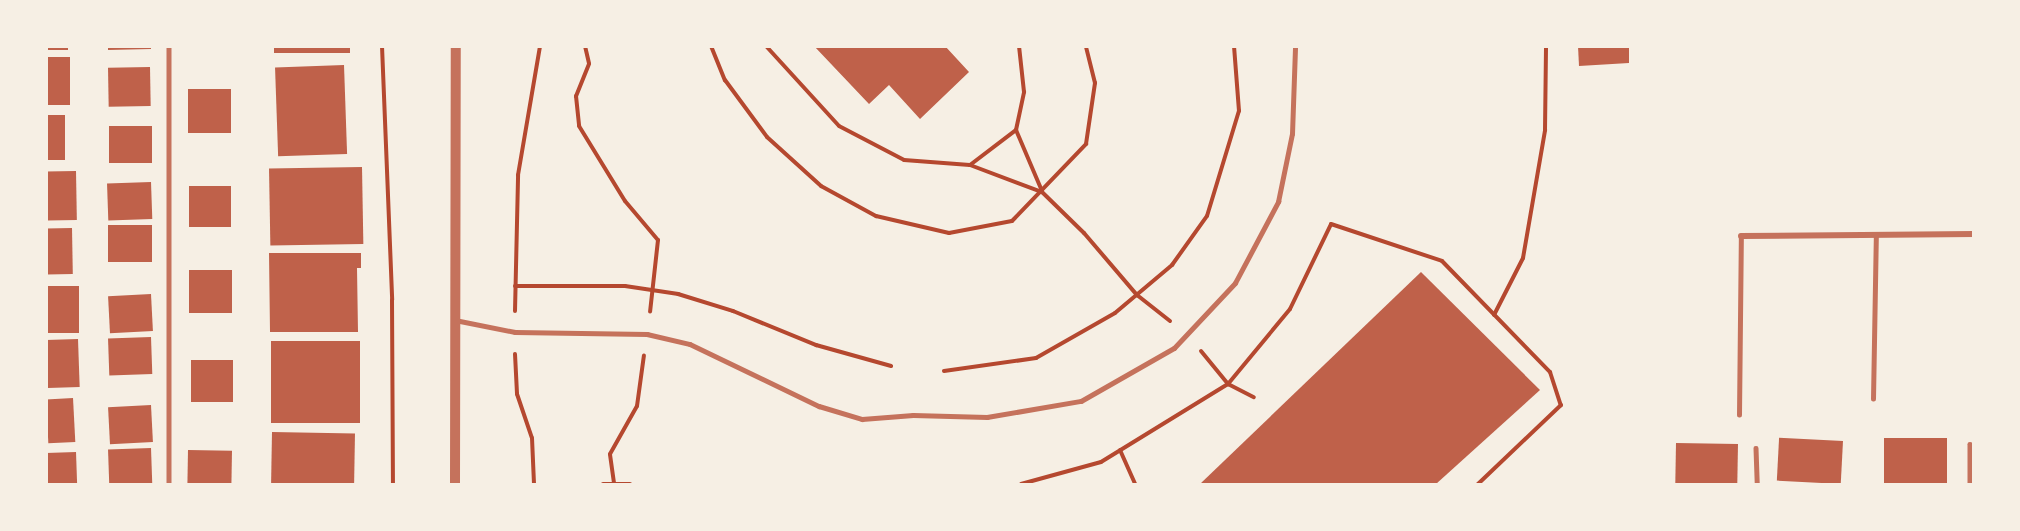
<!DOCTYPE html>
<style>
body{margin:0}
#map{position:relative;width:2020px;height:531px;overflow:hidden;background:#f6efe4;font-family:Ubuntu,sans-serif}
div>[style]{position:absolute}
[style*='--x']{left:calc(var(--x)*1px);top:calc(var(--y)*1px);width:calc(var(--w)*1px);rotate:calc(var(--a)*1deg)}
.building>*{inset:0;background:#bf614a;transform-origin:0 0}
.path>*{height:4px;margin:-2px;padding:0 2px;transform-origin:2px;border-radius:2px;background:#b5482f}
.service>*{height:4.5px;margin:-2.25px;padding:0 2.25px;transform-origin:2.25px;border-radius:2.25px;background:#c5725c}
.minor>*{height:6px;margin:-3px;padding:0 3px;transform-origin:3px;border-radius:3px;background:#c5725c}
.tertiary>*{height:10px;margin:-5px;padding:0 5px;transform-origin:5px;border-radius:5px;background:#c5725c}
span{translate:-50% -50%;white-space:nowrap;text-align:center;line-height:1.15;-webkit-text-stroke:5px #f6efe4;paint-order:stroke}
.frame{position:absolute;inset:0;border:48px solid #f6efe4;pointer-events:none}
</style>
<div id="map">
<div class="building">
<div style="left:46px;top:46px;width:22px;height:4px"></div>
<div style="clip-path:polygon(108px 46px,151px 46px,151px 49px,108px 50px)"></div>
<div style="left:274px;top:46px;width:76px;height:7px"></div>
<div style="clip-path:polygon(814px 46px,945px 46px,969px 72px,920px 119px,889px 85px,869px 104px)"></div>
<div style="clip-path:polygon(1578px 46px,1629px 46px,1629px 63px,1579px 66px)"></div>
<div style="left:70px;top:57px;width:48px;height:24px;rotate:90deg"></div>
<div style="left:344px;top:65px;width:89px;height:69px;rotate:88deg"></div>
<div style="left:150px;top:67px;width:39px;height:42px;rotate:89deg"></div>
<div style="left:188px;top:89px;width:43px;height:44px"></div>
<div style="left:46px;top:115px;width:19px;height:45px"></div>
<div style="left:152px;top:126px;width:37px;height:43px;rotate:90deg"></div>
<div style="left:362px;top:167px;width:77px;height:93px;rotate:89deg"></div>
<div style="left:76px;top:171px;width:49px;height:30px;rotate:89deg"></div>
<div style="left:151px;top:182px;width:37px;height:44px;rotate:88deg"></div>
<div style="left:189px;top:186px;width:42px;height:41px"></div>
<div style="left:152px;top:225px;width:37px;height:44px;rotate:90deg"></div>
<div style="left:72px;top:228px;width:46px;height:26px;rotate:89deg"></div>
<div style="clip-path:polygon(269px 253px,361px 253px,361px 268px,357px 268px,358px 332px,270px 332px)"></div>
<div style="left:232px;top:270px;width:43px;height:43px;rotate:90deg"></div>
<div style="clip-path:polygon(1421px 272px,1540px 390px,1436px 484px,1200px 484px)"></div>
<div style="left:46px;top:286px;width:33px;height:47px"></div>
<div style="left:151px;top:294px;width:37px;height:43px;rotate:87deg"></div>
<div style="left:151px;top:337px;width:37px;height:43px;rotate:88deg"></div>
<div style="left:78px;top:339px;width:48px;height:32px;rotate:88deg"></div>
<div style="left:271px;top:341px;width:89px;height:82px"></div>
<div style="left:191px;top:360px;width:42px;height:42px"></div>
<div style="left:73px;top:398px;width:44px;height:27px;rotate:87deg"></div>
<div style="left:151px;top:405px;width:37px;height:43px;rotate:87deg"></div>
<div style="left:272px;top:432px;width:83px;height:52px;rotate:1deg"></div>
<div style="left:1884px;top:438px;width:63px;height:46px"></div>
<div style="left:1843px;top:441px;width:43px;height:64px;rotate:93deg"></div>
<div style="left:1676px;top:443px;width:62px;height:41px;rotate:1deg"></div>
<div style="left:151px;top:448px;width:36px;height:43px;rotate:88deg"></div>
<div style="left:188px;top:450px;width:44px;height:34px;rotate:1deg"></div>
<div style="left:76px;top:452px;width:32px;height:30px;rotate:88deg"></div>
</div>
<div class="path">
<div style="--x:382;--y:46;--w:254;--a:87.7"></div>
<div style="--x:392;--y:300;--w:184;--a:89.7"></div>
<div style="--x:585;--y:46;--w:18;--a:77"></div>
<div style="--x:589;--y:64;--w:35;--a:112"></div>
<div style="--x:576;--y:96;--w:30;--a:84"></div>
<div style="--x:579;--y:126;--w:88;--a:58.5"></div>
<div style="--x:625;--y:201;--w:51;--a:49.8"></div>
<div style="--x:658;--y:240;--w:72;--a:96.3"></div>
<div style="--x:711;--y:46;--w:37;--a:68"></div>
<div style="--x:725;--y:80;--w:71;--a:53.6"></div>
<div style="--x:767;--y:137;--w:73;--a:42.2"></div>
<div style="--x:821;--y:186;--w:63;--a:28.6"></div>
<div style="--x:876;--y:216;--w:75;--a:13.1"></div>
<div style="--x:949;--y:233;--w:64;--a:-10.8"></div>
<div style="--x:1012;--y:221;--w:107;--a:-46.1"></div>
<div style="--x:1086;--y:144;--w:62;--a:-81.6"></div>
<div style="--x:1095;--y:83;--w:38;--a:-104"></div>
<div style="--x:766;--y:46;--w:108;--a:47.6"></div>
<div style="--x:839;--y:126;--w:73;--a:27.6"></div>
<div style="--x:904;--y:160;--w:66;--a:4.3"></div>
<div style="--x:970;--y:165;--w:58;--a:-37.3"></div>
<div style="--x:1016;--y:130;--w:66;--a:66.9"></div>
<div style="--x:1016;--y:130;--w:39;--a:-78"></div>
<div style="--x:1024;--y:92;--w:46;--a:-96.2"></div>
<div style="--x:970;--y:165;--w:77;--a:20.6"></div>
<div style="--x:1042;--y:192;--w:59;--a:44.3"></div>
<div style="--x:1084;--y:233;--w:82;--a:49.5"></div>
<div style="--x:1137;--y:295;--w:42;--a:38.2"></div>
<div style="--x:515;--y:286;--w:110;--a:0"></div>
<div style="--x:625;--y:286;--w:54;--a:8.6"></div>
<div style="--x:678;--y:294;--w:58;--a:17.2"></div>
<div style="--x:733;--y:311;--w:90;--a:22.3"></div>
<div style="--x:816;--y:345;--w:78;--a:15.6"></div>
<div style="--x:515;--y:311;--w:136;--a:-88.7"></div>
<div style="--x:518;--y:175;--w:131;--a:-80.3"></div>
<div style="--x:1494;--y:315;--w:64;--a:-63"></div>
<div style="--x:1523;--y:258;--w:130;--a:-80.2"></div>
<div style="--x:1545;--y:130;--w:84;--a:-89.3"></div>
<div style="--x:1201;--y:351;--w:43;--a:50.7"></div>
<div style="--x:1228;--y:384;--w:29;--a:27"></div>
<div style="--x:515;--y:354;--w:40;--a:87.1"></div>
<div style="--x:517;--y:394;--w:46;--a:71.2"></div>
<div style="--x:532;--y:438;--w:46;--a:87.5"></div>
<div style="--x:944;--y:371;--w:93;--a:-8"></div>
<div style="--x:1036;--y:358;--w:91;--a:-29.7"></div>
<div style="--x:1115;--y:313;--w:75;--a:-40.1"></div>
<div style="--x:1172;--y:265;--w:60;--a:-54.5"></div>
<div style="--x:1207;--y:216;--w:110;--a:-73.1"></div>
<div style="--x:1239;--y:111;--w:65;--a:-94.4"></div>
<div style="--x:1120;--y:450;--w:37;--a:66"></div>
<div style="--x:614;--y:483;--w:29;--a:-98"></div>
<div style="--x:610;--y:454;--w:55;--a:-60.6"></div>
<div style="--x:637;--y:406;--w:51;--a:-82.2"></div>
<div style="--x:603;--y:484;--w:27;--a:0"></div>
<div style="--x:1021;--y:484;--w:83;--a:-15.4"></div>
<div style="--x:1101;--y:462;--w:149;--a:-31.6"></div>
<div style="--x:1228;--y:384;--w:97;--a:-50.4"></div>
<div style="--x:1290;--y:309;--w:94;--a:-64.2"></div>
<div style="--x:1331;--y:224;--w:117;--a:18.4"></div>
<div style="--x:1442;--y:261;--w:155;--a:45.8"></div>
<div style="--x:1550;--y:372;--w:35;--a:72"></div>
<div style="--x:1561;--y:405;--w:115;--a:136.4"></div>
</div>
<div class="service">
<div style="--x:169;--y:46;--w:438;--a:90"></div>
<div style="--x:455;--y:320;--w:61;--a:11.3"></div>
<div style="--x:515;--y:332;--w:132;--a:0.9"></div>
<div style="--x:647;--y:334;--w:44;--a:13.1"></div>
<div style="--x:690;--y:344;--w:143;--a:25.7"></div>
<div style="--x:819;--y:406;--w:45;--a:16.8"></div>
<div style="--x:862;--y:419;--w:51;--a:-4.5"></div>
<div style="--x:913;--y:415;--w:74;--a:1.5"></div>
<div style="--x:987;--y:417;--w:95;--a:-9.7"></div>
<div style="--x:1081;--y:401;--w:107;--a:-29.7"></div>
<div style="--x:1174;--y:348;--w:89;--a:-46.8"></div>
<div style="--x:1235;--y:283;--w:92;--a:-62"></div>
<div style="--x:1278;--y:202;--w:69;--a:-78.4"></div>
<div style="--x:1292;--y:134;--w:88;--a:-88"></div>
<div style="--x:1873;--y:399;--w:164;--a:-89"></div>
<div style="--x:1739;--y:415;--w:179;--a:-89.4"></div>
<div style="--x:1970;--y:444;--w:40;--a:90"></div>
<div style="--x:1756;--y:448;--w:36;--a:88"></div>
</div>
<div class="minor">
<div style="--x:1741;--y:236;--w:233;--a:-0.5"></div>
</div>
<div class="tertiary">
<div style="--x:455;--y:484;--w:438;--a:-89.9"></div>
</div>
<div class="frame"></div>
</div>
